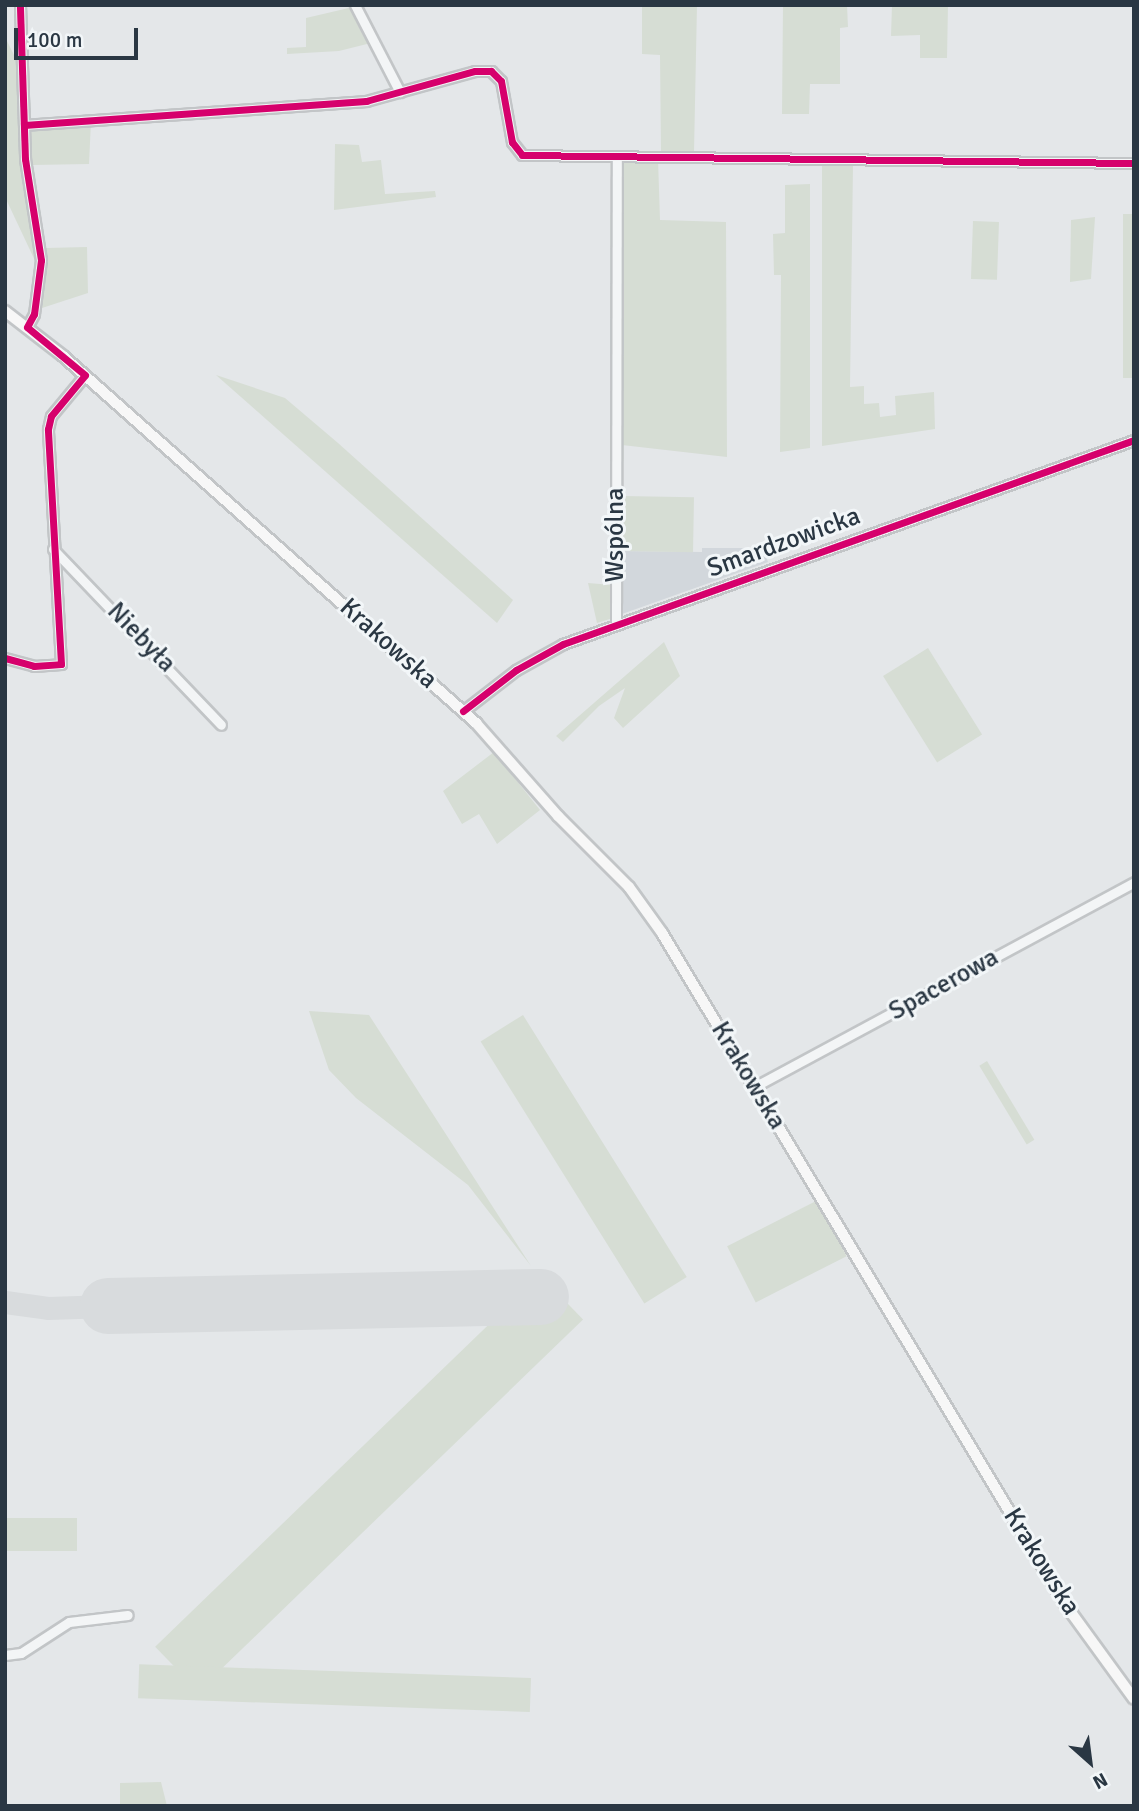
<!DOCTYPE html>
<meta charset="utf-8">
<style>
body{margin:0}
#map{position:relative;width:1139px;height:1811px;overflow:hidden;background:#e4e7e9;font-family:Signika,sans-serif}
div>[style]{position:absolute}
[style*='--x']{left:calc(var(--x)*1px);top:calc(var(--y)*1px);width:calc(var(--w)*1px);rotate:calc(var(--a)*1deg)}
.built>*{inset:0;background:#d2d7dc}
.green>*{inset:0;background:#d6ddd4;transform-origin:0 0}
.taxiway>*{height:23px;margin:-11.5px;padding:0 11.5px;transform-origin:11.5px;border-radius:11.5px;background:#d8dbdd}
.runway>*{height:56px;margin:-28px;padding:0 28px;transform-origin:28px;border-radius:28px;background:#d8dbdd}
.roads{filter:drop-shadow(2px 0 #c2c5c7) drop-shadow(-2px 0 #c2c5c7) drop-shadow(0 2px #c2c5c7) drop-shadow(0 -2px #c2c5c7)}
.minor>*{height:9px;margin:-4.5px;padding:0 4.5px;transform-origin:4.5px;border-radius:4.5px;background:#f3f5f6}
.major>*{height:10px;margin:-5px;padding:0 5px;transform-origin:5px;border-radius:5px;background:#f7f7f7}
.cycleway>*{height:7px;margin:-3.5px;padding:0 3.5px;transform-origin:3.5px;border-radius:3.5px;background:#d6006c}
span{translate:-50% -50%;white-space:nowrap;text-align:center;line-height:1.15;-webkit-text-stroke:6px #f2f6f8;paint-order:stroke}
.street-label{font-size:26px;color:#2a3743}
.frame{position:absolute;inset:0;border:7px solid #2a3743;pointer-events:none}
.north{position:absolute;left:1055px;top:1727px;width:70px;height:70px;-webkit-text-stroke:5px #f2f6f8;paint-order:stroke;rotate:152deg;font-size:19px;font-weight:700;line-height:28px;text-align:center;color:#2a3743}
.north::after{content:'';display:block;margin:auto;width:24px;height:32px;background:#2a3743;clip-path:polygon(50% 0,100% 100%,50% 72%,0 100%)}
.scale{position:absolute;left:14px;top:28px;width:124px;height:32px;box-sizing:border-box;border:4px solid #2a3743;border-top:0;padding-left:9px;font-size:21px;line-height:24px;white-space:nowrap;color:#2a3743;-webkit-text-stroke:5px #f2f6f8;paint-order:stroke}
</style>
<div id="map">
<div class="built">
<div style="clip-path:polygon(702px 548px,763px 548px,768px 562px,622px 614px,620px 551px,702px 552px)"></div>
</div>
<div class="green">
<div style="clip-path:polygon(642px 5px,697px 5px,694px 152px,661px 151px,660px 55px,642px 54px)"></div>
<div style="clip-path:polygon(783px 5px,847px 5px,848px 27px,840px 28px,840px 84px,810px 84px,809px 114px,782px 114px)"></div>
<div style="clip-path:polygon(892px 5px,948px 5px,947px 58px,920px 58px,920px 35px,891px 36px)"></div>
<div style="clip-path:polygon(353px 7px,371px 43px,339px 51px,287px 54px,287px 48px,306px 47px,306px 18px)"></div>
<div style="clip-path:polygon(5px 37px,20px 67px,38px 267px,5px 197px)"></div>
<div style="clip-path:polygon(91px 121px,89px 164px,32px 165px,30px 135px,34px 126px)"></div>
<div style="clip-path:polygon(335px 144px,359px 145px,362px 162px,381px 160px,385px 194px,435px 191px,436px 197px,334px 210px)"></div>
<div style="clip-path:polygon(658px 159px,660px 220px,726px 222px,727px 457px,622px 445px,620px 160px)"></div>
<div style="clip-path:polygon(822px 164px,853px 165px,850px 387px,864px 386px,864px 404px,879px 403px,880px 417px,896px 415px,895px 396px,934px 392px,935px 429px,822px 446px)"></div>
<div style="clip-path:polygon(810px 184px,810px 448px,780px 452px,781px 275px,774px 275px,773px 234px,785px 233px,785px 185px)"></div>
<div style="left:1134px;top:214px;width:164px;height:11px;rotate:90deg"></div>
<div style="clip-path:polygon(1095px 217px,1091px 279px,1070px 282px,1071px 220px)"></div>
<div style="left:973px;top:221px;width:26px;height:58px;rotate:2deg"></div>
<div style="clip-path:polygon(87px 247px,88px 293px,42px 308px,46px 248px)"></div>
<div style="clip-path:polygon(216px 375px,285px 398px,338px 443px,513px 600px,497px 623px)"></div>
<div style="left:622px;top:496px;width:72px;height:55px;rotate:1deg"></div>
<div style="clip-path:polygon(588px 583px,612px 585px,613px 618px,597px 623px)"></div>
<div style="clip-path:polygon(664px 642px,680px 676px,623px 728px,614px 718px,625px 688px,599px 706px,563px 742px,556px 736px)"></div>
<div style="left:928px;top:648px;width:102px;height:53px;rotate:58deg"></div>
<div style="clip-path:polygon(494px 752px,540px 810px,497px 844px,479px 814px,462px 824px,443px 791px)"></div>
<div style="clip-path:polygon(309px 1011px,369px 1015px,531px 1266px,468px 1185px,356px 1098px,329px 1070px)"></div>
<div style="left:523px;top:1015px;width:309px;height:50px;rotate:58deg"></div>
<div style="left:987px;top:1061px;width:92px;height:9px;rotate:59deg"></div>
<div style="left:818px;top:1200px;width:63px;height:102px;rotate:63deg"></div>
<div style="left:540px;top:1275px;width:62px;height:535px;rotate:46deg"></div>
<div style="left:5px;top:1518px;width:72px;height:33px"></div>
<div style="left:531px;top:1678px;width:34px;height:392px;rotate:92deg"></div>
<div style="clip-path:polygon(161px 1782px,167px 1806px,120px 1806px,120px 1783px)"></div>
</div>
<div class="taxiway">
<div style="--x:5;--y:1302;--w:43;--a:7.9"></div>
<div style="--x:48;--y:1308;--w:60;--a:-1.9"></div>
</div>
<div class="runway">
<div style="--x:108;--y:1306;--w:433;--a:-1.2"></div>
</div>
<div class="roads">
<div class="minor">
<div style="--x:20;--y:5;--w:154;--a:88.1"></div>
<div style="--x:25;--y:159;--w:102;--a:81"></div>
<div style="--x:41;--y:260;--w:54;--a:97.4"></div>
<div style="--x:34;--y:314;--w:15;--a:118"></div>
<div style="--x:355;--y:5;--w:98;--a:62.7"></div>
<div style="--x:24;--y:125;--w:343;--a:-4"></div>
<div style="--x:366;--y:101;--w:113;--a:-15.4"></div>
<div style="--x:475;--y:71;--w:16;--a:0"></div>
<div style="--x:491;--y:71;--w:14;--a:45"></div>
<div style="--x:501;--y:81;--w:62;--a:79.8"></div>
<div style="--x:512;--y:142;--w:16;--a:52"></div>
<div style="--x:522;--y:155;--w:612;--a:0.75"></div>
<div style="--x:53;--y:549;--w:243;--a:46.3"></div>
<div style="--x:616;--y:625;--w:469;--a:-89.9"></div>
<div style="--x:5;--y:658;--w:30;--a:15"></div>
<div style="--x:34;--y:666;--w:27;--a:-4"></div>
<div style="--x:61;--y:664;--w:235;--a:-93.2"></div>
<div style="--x:48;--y:429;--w:13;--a:-77"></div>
<div style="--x:51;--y:416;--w:53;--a:-50.3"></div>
<div style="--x:463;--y:711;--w:67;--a:-37.7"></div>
<div style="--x:516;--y:670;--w:54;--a:-29"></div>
<div style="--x:563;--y:644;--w:606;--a:-19.66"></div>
<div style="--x:754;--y:1087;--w:432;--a:-28.3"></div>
<div style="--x:5;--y:1655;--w:16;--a:-7"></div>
<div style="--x:21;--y:1653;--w:57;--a:-32.9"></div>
<div style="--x:69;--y:1622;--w:59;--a:-6.8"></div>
</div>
<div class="major">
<div style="--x:5;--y:311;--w:73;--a:37.8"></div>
<div style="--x:63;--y:356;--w:553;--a:41.62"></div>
<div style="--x:476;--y:723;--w:124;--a:48.6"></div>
<div style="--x:558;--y:816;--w:100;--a:45"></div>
<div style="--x:629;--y:887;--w:57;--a:54.3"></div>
<div style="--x:662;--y:933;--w:783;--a:59.01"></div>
<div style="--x:1065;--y:1604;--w:117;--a:54"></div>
</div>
</div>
<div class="cycleway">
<div style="--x:24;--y:125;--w:343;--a:-4"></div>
<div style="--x:366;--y:101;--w:113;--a:-15.4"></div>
<div style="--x:475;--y:71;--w:16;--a:0"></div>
<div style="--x:491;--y:71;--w:14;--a:45"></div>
<div style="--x:501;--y:81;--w:62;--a:79.8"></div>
<div style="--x:512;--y:142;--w:16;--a:52"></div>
<div style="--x:522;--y:155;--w:612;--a:0.75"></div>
<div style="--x:5;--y:658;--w:30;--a:15"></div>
<div style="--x:34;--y:666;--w:27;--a:-4"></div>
<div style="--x:61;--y:664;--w:235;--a:-93.2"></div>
<div style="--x:48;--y:429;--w:13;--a:-77"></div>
<div style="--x:51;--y:416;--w:53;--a:-50.3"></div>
<div style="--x:85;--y:375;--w:75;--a:-140.4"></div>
<div style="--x:27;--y:327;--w:15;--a:-62"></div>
<div style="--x:34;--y:314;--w:54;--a:-82.6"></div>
<div style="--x:41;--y:260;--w:102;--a:-99"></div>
<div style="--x:25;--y:159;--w:154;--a:-91.9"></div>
<div style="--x:463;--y:711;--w:67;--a:-37.7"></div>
<div style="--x:516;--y:670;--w:54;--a:-29"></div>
<div style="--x:563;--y:644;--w:606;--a:-19.66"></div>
</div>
<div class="street-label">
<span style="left:616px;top:535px;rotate:-90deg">Wspólna</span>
<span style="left:784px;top:543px;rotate:-20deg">Smardzowicka</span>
<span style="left:141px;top:638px;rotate:46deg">Niebyła</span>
<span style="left:388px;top:644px;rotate:42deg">Krakowska</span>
<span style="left:944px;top:985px;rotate:-29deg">Spacerowa</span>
<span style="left:748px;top:1076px;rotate:59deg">Krakowska</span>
<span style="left:1041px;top:1562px;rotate:58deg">Krakowska</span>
</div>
<div class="frame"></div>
<div class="north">N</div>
<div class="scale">100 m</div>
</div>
